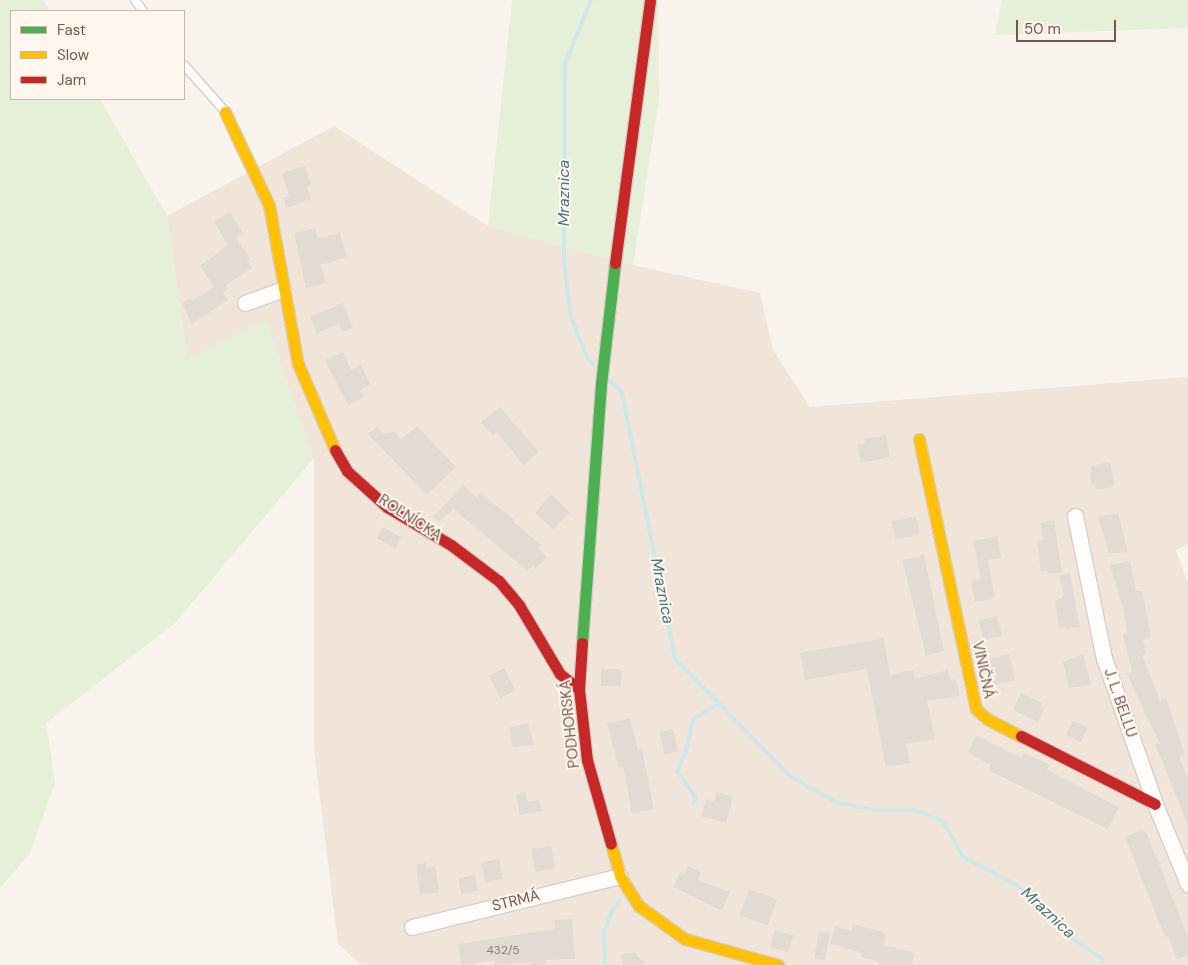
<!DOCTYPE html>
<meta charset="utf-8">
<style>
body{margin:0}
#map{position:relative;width:1188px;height:965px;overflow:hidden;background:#f8f3ed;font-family:"DM Sans",sans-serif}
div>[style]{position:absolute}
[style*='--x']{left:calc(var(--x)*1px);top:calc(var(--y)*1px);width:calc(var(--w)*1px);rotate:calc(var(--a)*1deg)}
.residential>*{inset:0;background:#f1e5da}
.green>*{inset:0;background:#e6efd8}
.stream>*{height:4px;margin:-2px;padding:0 2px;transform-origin:2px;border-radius:2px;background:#cee8e9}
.building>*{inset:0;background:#e4dad4;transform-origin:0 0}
.roads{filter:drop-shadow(1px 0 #d6ceca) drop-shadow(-1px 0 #d6ceca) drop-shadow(0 1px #d6ceca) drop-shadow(0 -1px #d6ceca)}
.lane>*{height:8px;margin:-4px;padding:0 4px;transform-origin:4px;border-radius:4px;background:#fefdfc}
.street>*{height:15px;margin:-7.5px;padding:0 7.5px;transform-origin:7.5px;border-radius:7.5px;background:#fefdfc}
.fast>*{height:11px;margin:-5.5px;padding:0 5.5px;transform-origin:5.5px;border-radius:5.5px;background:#4caf50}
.slow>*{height:11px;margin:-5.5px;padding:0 5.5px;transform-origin:5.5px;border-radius:5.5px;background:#ffc107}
.jam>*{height:11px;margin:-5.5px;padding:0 5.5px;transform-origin:5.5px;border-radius:5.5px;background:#c62828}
span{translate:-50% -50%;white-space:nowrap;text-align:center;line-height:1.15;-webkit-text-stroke:4px #fff7ee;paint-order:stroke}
.number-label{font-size:12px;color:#947a70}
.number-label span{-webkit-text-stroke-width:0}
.street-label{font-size:15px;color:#77574b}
.water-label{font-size:16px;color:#3e777c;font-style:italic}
.legend{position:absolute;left:10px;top:10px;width:175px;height:90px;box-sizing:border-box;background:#fff7ee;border:1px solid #c9b7ad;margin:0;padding:6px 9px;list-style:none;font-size:15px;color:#77574b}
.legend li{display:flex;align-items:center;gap:10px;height:25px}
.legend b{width:25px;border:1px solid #c9b7ad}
.scale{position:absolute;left:1016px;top:20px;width:100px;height:22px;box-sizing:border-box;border:2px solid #77574b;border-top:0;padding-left:6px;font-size:15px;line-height:18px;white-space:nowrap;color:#77574b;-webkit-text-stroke:4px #fff7ee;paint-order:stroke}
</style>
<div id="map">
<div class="residential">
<div style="clip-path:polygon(334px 126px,488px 226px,633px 265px,760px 293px,773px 350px,810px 407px,1188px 377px,1188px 544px,1176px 550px,1188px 583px,1188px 965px,362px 965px,338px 944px,314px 749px,314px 458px,187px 359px,167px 216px)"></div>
</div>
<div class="green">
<div style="clip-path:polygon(0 0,43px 0,49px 11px,11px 11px,11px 99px,100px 99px,167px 216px,187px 359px,266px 320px,314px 458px,175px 623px,46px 723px,55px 783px,29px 855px,0 888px)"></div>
<div style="clip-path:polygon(512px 0,658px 0,659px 99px,633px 265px,488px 226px)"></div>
<div style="clip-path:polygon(1002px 0,1188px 0,1188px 28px,995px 35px)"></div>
</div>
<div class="stream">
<div style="--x:591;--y:0;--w:69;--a:112.1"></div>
<div style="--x:565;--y:64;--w:199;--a:90.3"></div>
<div style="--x:564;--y:263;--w:54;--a:82.6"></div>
<div style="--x:571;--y:317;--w:45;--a:68"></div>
<div style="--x:588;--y:359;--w:8;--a:45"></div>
<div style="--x:610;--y:381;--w:17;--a:45"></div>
<div style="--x:622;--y:393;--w:271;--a:78.7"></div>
<div style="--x:675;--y:659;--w:165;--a:45.5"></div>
<div style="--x:791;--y:777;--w:51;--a:29.1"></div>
<div style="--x:836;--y:802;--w:39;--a:12"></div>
<div style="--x:874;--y:810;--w:41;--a:0"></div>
<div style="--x:915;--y:810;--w:30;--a:21"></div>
<div style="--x:943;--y:821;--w:41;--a:60.9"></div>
<div style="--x:963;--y:857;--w:64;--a:27.8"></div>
<div style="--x:1020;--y:887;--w:73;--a:44.4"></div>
<div style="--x:1072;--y:938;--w:36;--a:34"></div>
<div style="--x:1102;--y:958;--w:7;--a:90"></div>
<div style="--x:693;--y:803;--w:6;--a:-59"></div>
<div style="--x:696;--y:798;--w:33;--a:-125"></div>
<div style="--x:677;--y:771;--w:22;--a:-66"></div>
<div style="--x:686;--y:751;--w:32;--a:-77"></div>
<div style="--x:693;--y:720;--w:30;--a:-33"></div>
<div style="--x:605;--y:965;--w:33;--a:-92"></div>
<div style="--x:604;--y:932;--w:20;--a:-70"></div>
<div style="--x:611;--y:913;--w:16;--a:-55"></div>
</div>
<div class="building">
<div style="clip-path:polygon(305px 166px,311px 185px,307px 187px,311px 199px,286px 208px,283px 198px,289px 196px,282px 173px)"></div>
<div style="clip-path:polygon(230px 212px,243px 233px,236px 238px,250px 259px,247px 261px,252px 268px,226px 285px,228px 289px,223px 293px,228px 300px,192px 324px,182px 303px,191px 298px,192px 301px,214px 287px,200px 266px,228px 245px,214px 222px)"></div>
<div style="clip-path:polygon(315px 228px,318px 239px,340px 233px,347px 257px,321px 265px,326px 283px,306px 288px,294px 233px)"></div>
<div style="clip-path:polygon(343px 303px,353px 328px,342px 332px,339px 324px,317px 333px,310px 317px)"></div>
<div style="clip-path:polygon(343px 352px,351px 370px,361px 365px,370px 384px,360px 390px,364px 397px,348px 405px,325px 360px)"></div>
<div style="clip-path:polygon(500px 407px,538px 451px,524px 466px,497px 432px,493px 436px,481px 422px)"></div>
<div style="clip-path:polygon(417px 426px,456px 467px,427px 495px,368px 434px,377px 427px,384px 434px,394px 431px,400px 440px)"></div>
<div style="clip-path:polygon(886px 435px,890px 457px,861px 463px,857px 445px,865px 443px,864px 439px)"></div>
<div style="clip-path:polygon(1110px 462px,1115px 486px,1096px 490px,1095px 484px,1091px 485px,1091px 466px)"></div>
<div style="clip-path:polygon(463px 485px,477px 498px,480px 493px,515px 520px,513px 522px,542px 545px,537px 547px,547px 557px,536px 568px,533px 566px,527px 571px,454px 509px,438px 522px,433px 517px)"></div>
<div style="clip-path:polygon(551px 494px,570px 513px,553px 529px,535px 513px)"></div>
<div style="clip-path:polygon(1118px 513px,1128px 552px,1109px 553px,1098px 517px)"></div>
<div style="left:916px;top:516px;width:19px;height:25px;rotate:78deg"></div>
<div style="clip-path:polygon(1054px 520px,1062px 572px,1048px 574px,1048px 571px,1041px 572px,1037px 542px,1043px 540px,1040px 523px)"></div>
<div style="left:383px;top:527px;width:21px;height:13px;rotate:29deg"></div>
<div style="clip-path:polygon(997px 536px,1001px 558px,988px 560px,995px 598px,975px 602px,971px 581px,981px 579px,973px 541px)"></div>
<div style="clip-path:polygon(924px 555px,944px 651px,926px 656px,902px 560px)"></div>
<div style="clip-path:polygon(1130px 561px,1136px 591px,1142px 591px,1151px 637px,1143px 639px,1146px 654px,1142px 655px,1160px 701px,1166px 698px,1185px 755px,1179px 757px,1188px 778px,1188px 825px,1155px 744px,1159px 742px,1127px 674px,1132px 672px,1123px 635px,1127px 634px,1124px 611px,1110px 565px)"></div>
<div style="clip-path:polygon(1070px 573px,1080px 627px,1066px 629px,1066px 626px,1059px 628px,1055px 601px,1064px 596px,1059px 576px)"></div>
<div style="left:997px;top:616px;width:20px;height:19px;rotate:75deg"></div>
<div style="clip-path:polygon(884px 638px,890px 675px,913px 670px,915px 679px,948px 670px,950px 680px,956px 679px,960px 696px,927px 701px,935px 739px,906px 744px,910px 763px,886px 767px,867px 669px,805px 680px,800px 653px)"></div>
<div style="left:1009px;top:654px;width:27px;height:22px;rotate:77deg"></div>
<div style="clip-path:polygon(1083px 654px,1091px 685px,1069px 688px,1063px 662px)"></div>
<div style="left:504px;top:668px;width:25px;height:17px;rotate:63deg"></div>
<div style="left:601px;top:669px;width:20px;height:17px"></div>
<div style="clip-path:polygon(1021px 693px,1042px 703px,1041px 706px,1044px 708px,1038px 722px,1013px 710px)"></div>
<div style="clip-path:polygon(630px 718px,638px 750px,642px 749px,654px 809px,632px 814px,623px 766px,619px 768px,607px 724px)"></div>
<div style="clip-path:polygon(1073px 721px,1088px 727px,1081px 742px,1066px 734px)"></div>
<div style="clip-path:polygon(528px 723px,534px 745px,513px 747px,509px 728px)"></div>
<div style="left:673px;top:729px;width:23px;height:14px;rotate:77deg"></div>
<div style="clip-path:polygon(976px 735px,1022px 758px,1024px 753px,1050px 765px,1047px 770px,1119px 807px,1108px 829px,988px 770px,991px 765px,968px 753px)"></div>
<div style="clip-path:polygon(525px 792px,528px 802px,539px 800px,542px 811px,520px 815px,516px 794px)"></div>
<div style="clip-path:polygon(717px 792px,733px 797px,726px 823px,701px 816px,706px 799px,714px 802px)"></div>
<div style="clip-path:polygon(1142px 830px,1147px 834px,1188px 937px,1188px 955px,1177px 959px,1168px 936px,1165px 937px,1125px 837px)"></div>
<div style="left:551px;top:846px;width:23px;height:20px;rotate:80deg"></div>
<div style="left:499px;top:859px;width:20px;height:18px;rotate:79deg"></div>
<div style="clip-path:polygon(426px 863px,426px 868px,435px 866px,439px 892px,420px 895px,416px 865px)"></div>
<div style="clip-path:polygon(688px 866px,701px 872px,698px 880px,730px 892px,722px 911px,674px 887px,680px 872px,684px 874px)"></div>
<div style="left:475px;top:875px;width:16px;height:17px;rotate:79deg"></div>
<div style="left:749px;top:889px;width:30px;height:28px;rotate:20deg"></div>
<div style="clip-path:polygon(572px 919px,575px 959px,545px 960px,546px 965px,531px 965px,531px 962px,495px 965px,494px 960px,465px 965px,461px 963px,458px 944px,555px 929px,554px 920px)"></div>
<div style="clip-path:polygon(853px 924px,886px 933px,883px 945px,915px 953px,912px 965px,880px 965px,877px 961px,861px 957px,862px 953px,830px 943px,835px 926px,852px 931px)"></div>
<div style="left:775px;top:930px;width:19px;height:18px;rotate:16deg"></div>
<div style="left:819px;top:931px;width:11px;height:28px;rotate:10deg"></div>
<div style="clip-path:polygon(635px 953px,646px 965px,623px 965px,621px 954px)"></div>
</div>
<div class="roads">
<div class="lane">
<div style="--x:135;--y:0;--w:14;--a:54"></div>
<div style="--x:184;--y:65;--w:60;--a:48.4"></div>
</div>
<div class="street">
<div style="--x:245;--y:303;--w:40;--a:-20.2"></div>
<div style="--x:1075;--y:516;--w:145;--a:78.5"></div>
<div style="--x:1104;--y:658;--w:155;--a:70.7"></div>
<div style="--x:1155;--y:804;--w:87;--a:67.6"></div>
<div style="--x:412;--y:927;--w:214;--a:-13.8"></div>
</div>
<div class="fast">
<div style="--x:582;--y:643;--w:260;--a:-85.8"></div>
<div style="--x:601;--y:384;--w:122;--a:-83.4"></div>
</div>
<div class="slow">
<div style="--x:225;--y:112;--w:103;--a:64.7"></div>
<div style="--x:269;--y:205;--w:162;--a:79.7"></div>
<div style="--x:298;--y:364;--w:94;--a:66.7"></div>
<div style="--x:919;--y:439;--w:276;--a:78.1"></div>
<div style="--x:976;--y:709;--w:15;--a:42"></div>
<div style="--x:987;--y:719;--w:38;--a:27"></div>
<div style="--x:611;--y:844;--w:33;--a:74"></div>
<div style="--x:620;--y:876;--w:36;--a:58"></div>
<div style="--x:639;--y:906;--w:57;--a:35.7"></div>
<div style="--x:685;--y:939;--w:97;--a:15.6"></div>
</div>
<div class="jam">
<div style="--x:615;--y:263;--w:265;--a:-82.4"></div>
<div style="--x:335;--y:450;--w:24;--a:60"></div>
<div style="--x:347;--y:471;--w:54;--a:42"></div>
<div style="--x:387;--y:507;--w:74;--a:30.7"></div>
<div style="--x:451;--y:545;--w:60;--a:36.9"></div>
<div style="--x:499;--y:581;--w:31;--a:50"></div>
<div style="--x:519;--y:605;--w:80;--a:59.3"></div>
<div style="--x:560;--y:674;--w:24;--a:38"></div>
<div style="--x:582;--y:643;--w:46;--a:93.7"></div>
<div style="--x:579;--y:689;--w:71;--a:83.6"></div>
<div style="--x:587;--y:760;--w:87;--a:74.1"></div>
<div style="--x:1021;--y:736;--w:150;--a:26.9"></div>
</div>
</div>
<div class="number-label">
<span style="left:503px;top:951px">432/5</span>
</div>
<div class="street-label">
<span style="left:410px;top:518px;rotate:33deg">ROĽNÍCKA</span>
<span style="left:983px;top:670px;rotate:78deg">VINIČNÁ</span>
<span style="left:1120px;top:703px;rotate:71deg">J. L. BELLU</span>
<span style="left:570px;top:724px;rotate:-96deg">PODHORSKÁ</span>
<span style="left:516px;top:901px;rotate:-14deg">STRMÁ</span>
</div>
<div class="water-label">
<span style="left:564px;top:193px;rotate:-90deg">Mraznica</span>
<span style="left:662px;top:591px;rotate:79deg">Mraznica</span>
<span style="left:1048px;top:913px;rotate:43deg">Mraznica</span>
</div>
<ul class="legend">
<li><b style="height:6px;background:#4caf50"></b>Fast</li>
<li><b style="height:6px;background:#ffc107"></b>Slow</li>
<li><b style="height:6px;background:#c62828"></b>Jam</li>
</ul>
<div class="scale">50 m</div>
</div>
